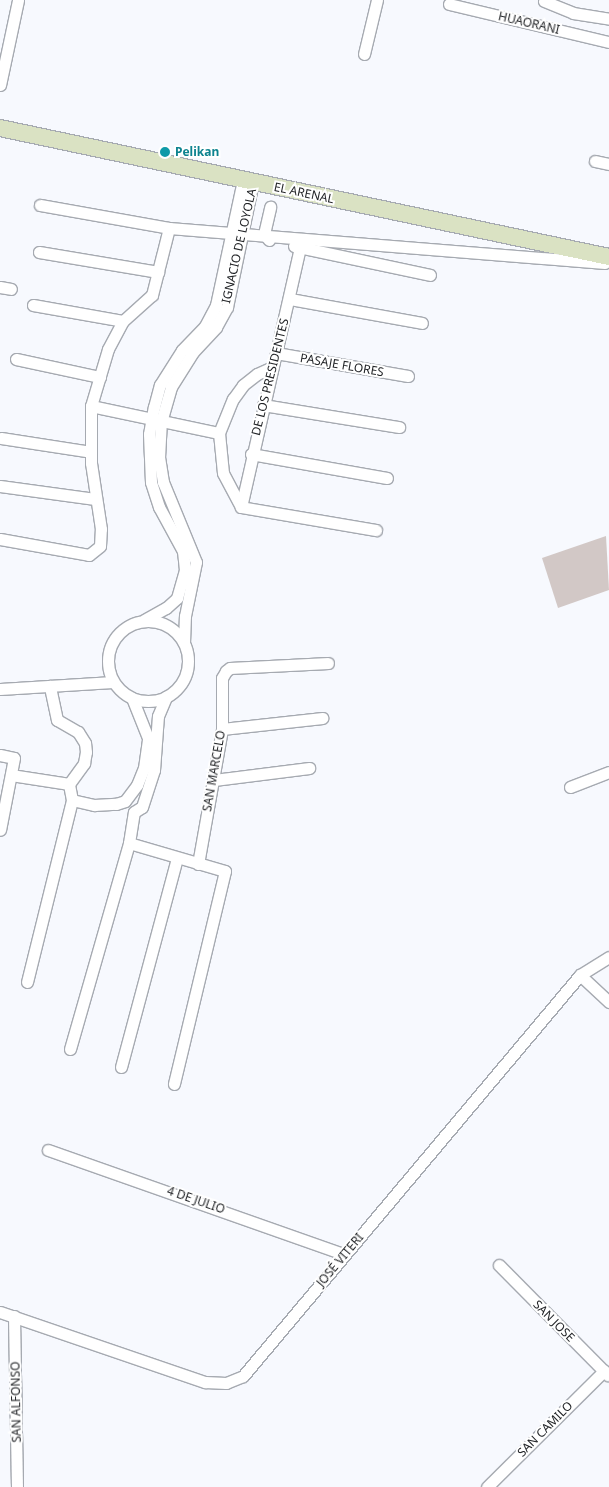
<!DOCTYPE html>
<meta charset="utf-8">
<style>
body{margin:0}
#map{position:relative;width:609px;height:1487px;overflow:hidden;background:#f7f9fe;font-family:"Noto Sans",sans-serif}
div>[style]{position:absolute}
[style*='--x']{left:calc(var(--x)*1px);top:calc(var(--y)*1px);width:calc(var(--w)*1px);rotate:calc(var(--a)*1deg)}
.building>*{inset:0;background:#d2c8c6}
.roads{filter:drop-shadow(1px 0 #a6aab1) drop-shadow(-1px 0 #a6aab1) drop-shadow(0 1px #a6aab1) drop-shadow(0 -1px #a6aab1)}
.street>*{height:11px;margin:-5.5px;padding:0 5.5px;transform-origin:5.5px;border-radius:5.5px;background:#fff}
.street>.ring{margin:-5.5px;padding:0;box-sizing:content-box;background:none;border:11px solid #fff;border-radius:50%}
.secondary>*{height:16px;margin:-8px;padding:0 8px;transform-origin:8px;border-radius:8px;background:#dae2c3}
.dots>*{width:14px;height:14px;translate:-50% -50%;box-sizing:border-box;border:2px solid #fff;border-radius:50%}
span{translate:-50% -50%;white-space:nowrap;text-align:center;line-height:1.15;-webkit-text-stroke:4px #fff;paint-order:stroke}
.street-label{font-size:12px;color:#232528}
.culture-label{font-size:12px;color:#0d838f;font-weight:700}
.left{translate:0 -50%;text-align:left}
</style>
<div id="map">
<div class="building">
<div style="clip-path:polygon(606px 536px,609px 590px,558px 608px,542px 558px)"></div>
</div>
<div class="roads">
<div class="street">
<div style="--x:544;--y:1;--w:31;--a:22"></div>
<div style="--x:573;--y:13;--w:36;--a:9"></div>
<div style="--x:449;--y:4;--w:164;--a:13.4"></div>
<div style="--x:364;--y:54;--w:56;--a:-76.5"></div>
<div style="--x:0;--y:85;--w:87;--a:-78"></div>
<div style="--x:595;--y:161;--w:14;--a:12"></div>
<div style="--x:40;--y:205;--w:131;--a:10.1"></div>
<div style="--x:169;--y:228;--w:437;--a:4.6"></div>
<div style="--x:269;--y:240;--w:8;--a:-130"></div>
<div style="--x:264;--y:234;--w:28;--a:-77"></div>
<div style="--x:294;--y:246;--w:139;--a:12"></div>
<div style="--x:39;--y:252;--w:121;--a:9.5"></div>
<div style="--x:0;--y:287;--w:11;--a:10"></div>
<div style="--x:290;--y:299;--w:134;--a:10.3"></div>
<div style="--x:33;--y:305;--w:91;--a:10.1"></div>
<div style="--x:276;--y:353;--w:134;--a:9.9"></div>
<div style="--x:16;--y:359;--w:86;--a:12.1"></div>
<div style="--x:263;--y:405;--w:138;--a:9.2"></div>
<div style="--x:91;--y:406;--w:131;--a:11.9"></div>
<div style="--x:1;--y:438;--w:91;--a:8.8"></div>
<div style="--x:251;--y:454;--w:138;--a:10"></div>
<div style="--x:0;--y:486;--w:96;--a:7.8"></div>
<div style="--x:241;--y:507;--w:267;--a:-77.2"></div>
<div style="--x:241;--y:507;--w:38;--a:-118"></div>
<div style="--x:223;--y:473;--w:40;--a:-95.7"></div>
<div style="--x:219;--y:433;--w:37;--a:-68"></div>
<div style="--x:233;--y:399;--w:17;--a:-54"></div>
<div style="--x:243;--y:385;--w:18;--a:-38"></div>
<div style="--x:257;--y:374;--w:17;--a:-24"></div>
<div style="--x:241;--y:507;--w:137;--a:9.7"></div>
<div style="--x:0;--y:539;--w:90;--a:10.2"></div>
<div style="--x:89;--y:555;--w:14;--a:-39"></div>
<div style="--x:100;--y:546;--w:17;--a:-87"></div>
<div style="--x:101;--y:529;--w:67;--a:-98.6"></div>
<div style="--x:91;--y:463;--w:57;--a:-90"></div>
<div style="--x:91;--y:406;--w:59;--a:-73.4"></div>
<div style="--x:108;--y:349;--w:32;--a:-62"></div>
<div style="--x:123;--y:321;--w:39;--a:-42"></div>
<div style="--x:152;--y:295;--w:69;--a:-75.8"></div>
<div style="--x:144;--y:620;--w:25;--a:-29"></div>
<div style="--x:166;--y:608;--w:15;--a:-42"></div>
<div style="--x:177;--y:598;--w:29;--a:-74"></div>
<div style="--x:185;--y:570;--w:19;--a:-96"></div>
<div style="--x:183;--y:551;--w:50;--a:-118.6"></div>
<div style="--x:159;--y:507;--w:26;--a:-108"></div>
<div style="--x:151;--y:482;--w:48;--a:-92.4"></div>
<div style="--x:149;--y:434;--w:27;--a:-80"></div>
<div style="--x:154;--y:407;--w:23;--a:-75"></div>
<div style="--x:160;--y:385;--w:41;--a:-57.8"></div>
<div style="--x:182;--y:350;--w:33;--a:-46"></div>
<div style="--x:205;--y:326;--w:24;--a:-62"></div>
<div style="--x:216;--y:305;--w:128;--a:-77.8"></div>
<div class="ring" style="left:108px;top:621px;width:69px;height:69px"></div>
<div style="--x:184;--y:643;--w:27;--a:-88"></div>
<div style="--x:185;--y:616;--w:55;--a:-78.5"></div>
<div style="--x:196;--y:562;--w:87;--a:-112.4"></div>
<div style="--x:163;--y:482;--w:24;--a:-99"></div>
<div style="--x:159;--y:458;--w:36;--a:-87"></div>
<div style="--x:161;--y:422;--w:36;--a:-74"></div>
<div style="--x:171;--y:387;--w:41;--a:-57.8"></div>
<div style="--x:193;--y:352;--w:34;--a:-47"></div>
<div style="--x:216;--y:327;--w:23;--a:-61"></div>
<div style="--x:227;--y:307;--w:128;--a:-78.3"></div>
<div style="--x:0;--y:689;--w:113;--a:-3.5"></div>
<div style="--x:222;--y:729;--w:101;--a:-6.3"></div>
<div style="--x:0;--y:755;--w:14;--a:12"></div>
<div style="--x:14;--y:758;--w:73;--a:101"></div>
<div style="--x:11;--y:775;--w:59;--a:8.8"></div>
<div style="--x:214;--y:780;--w:96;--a:-7.2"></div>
<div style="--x:570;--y:787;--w:42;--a:-21"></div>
<div style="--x:72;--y:800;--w:23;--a:13"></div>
<div style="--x:94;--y:805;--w:22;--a:-3"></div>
<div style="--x:116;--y:804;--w:9;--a:-18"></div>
<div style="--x:125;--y:801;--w:20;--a:-53"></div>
<div style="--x:137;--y:785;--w:18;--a:-68"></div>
<div style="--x:144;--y:768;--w:30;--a:-82"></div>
<div style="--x:148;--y:738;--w:43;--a:-111.8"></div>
<div style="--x:129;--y:843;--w:100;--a:16.3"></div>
<div style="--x:225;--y:871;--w:219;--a:103.5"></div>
<div style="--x:198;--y:864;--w:137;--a:-79.9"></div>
<div style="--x:222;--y:729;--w:51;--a:-90"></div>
<div style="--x:222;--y:678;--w:8;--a:-60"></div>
<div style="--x:226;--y:671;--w:5;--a:-37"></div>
<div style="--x:230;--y:668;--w:98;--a:-2.9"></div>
<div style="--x:580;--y:975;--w:40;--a:43"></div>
<div style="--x:27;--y:982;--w:187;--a:-76.1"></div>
<div style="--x:72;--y:800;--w:16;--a:-101"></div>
<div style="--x:69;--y:784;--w:26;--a:-54"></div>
<div style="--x:84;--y:763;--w:11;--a:-80"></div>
<div style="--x:86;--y:752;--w:9;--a:-96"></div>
<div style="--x:85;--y:743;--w:13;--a:-122"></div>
<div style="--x:78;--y:732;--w:24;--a:-150"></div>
<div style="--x:57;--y:720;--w:35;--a:-102"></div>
<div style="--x:70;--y:1049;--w:214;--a:-74"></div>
<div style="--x:129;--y:843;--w:31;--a:-81"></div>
<div style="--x:134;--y:812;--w:9;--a:-32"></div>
<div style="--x:142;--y:807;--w:39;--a:-72"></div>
<div style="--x:154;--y:770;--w:54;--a:-85.8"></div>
<div style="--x:158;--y:716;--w:21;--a:-67"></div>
<div style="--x:121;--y:1067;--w:216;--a:-75"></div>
<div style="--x:48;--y:1150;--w:314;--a:19.4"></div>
<div style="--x:499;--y:1265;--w:155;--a:45.3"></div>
<div style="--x:0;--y:1312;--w:217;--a:18.9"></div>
<div style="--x:205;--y:1382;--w:21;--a:3"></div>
<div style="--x:226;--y:1383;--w:18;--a:-22"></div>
<div style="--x:243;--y:1376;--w:524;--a:-49.96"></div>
<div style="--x:580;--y:975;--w:34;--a:-32"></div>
<div style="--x:14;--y:1316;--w:171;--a:89"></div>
<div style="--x:487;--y:1487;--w:165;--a:-44.8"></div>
</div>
<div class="secondary">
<div style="--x:0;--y:128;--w:623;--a:11.96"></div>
</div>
</div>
<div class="dots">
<div style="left:165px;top:152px;background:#0f9aa8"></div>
</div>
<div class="street-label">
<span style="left:529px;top:23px;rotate:13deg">HUAORANI</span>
<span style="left:304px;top:193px;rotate:12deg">EL ARENAL</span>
<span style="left:239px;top:246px;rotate:-77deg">IGNACIO DE LOYOLA</span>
<span style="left:342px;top:365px;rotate:10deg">PASAJE FLORES</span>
<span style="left:270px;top:377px;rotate:-76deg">DE LOS PRESIDENTES</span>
<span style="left:214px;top:771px;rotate:-80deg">SAN MARCELO</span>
<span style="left:196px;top:1200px;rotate:19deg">4 DE JULIO</span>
<span style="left:340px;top:1260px;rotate:-50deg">JOSÉ VITERI</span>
<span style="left:554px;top:1321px;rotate:45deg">SAN JOSE</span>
<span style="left:16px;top:1402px;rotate:-91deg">SAN ALFONSO</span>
<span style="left:545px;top:1429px;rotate:-45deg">SAN CAMILO</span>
</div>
<div class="culture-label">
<span class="left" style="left:175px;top:152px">Pelikan</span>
</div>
</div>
